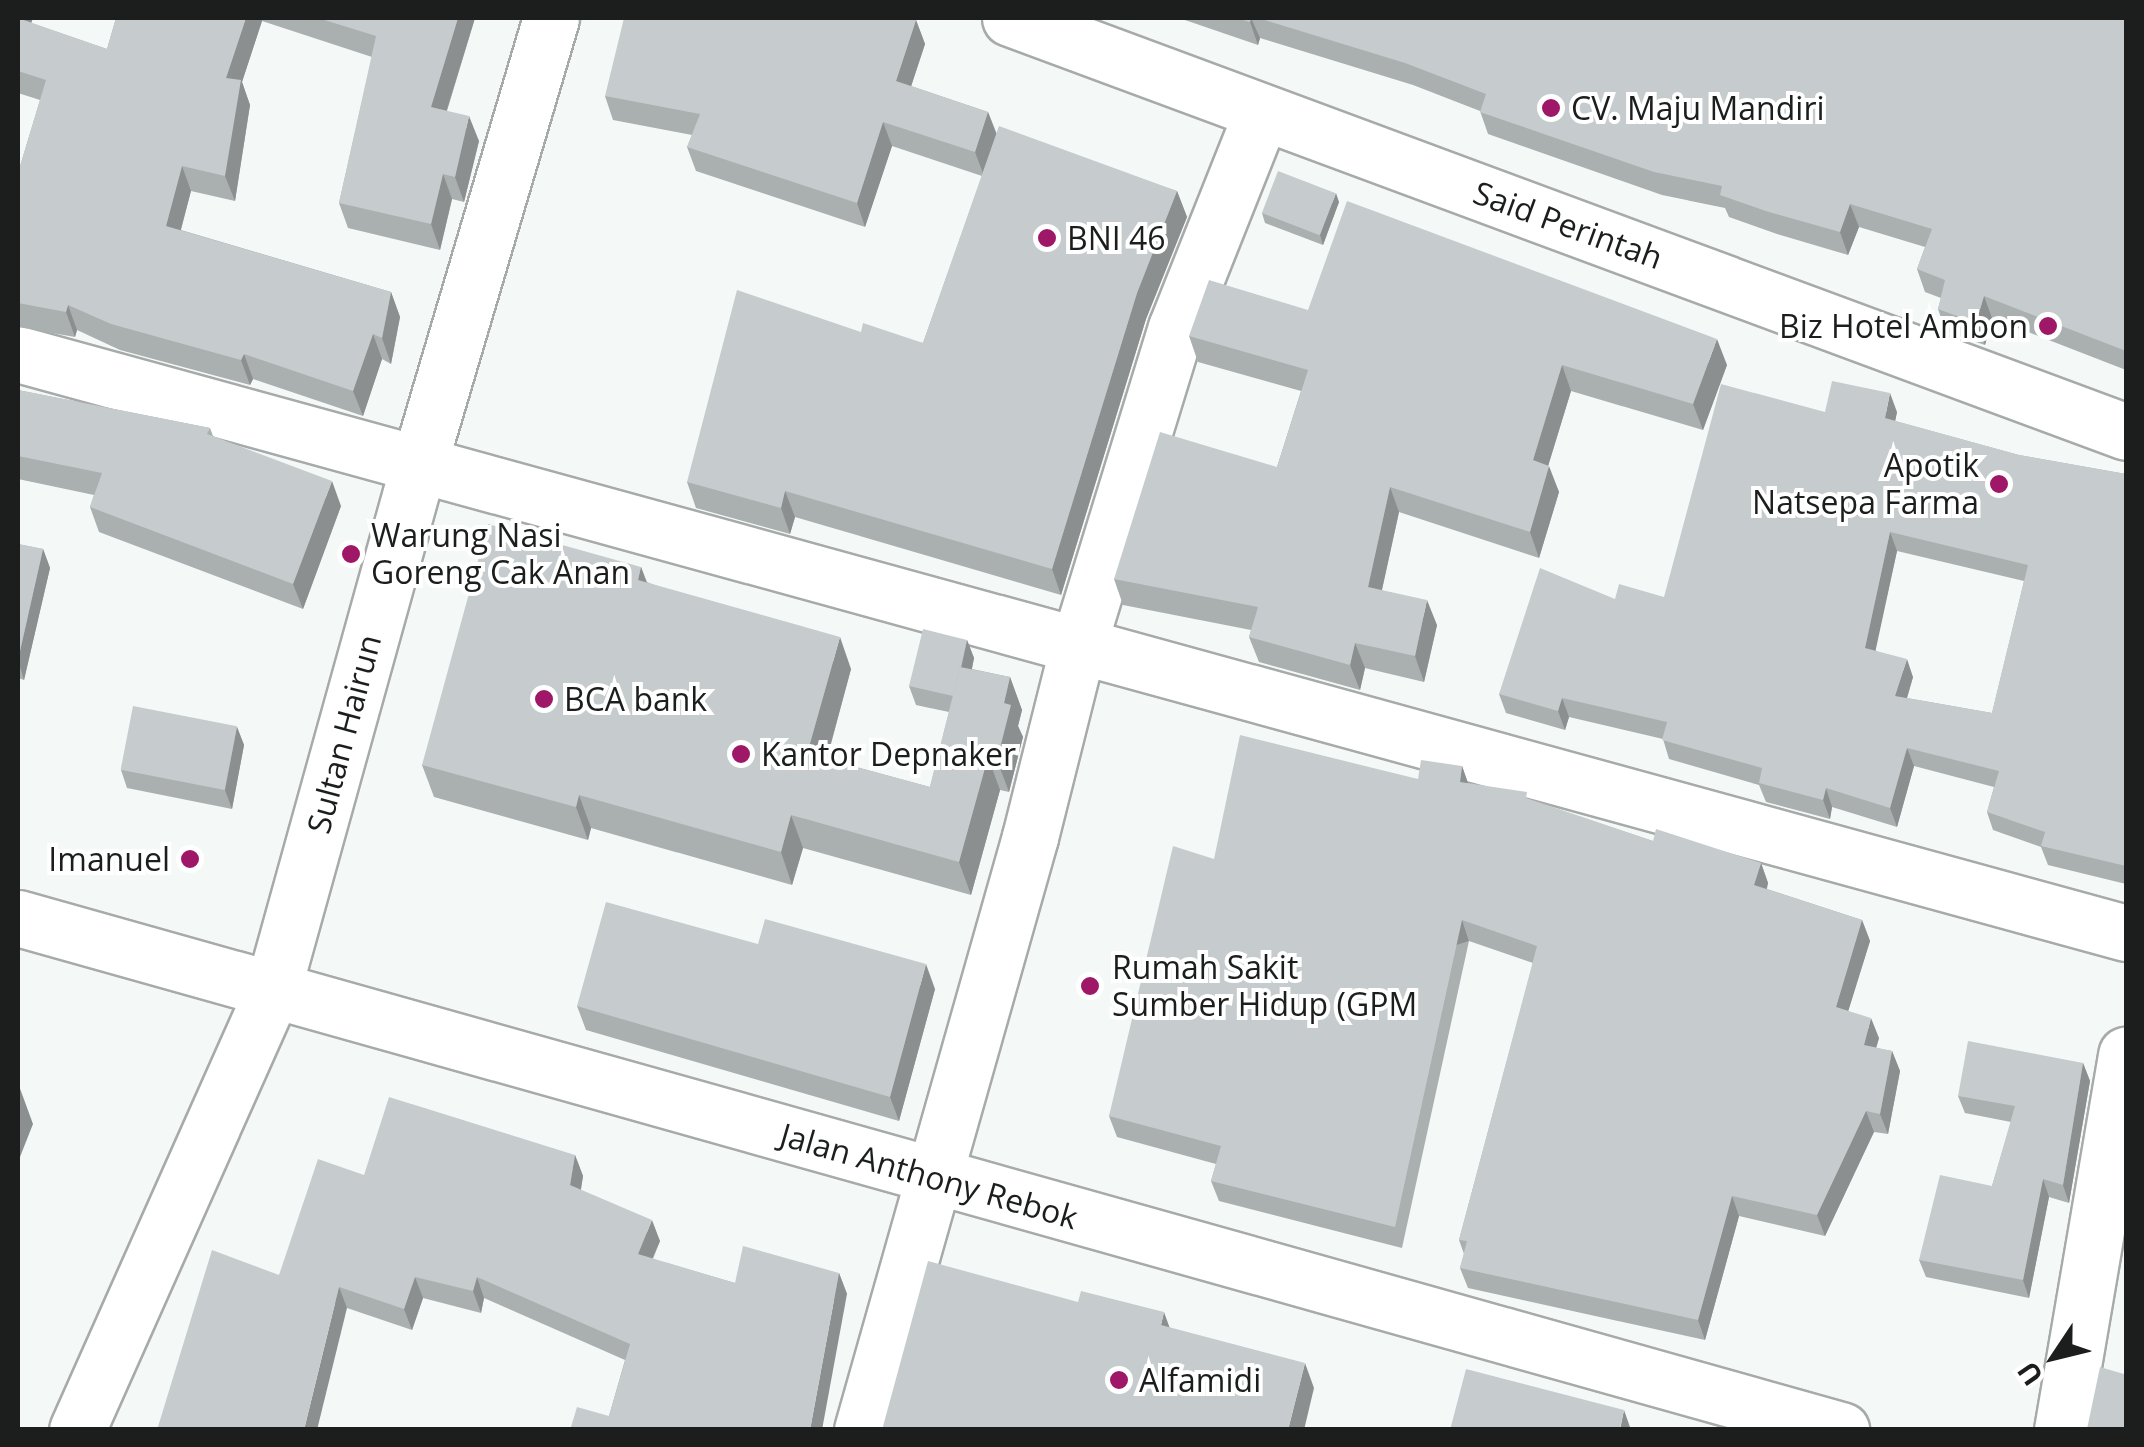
<!DOCTYPE html>
<style>
body{margin:0}
#map{position:relative;width:2144px;height:1447px;overflow:hidden;background:#f4f9f8;font-family:"Open Sans",sans-serif}
div>[style]{position:absolute}
[style*='--x']{left:calc(var(--x)*1px);top:calc(var(--y)*1px);width:calc(var(--w)*1px);rotate:calc(var(--a)*1deg)}
.roads{filter:drop-shadow(2px 0 #a6abaa) drop-shadow(-2px 0 #a6abaa) drop-shadow(0 2px #a6abaa) drop-shadow(0 -2px #a6abaa)}
.minor>*{height:55px;margin:-27.5px;padding:0 27.5px;transform-origin:27.5px;border-radius:27.5px;background:#fff}
.major>*{height:55px;margin:-27.5px;padding:0 27.5px;transform-origin:27.5px;border-radius:27.5px;background:#fff}
.wall>*{inset:0;background:#aaafb0}
.shaded-wall>*{inset:0;background:#8b8f90;transform-origin:0 0}
.building>*{inset:0;background:#c6cccd;transform-origin:0 0}
.dots>*{width:28px;height:28px;translate:-50% -50%;box-sizing:border-box;border:5px solid #fff;border-radius:50%}
span{translate:-50% -50%;white-space:nowrap;text-align:center;line-height:1.15;-webkit-text-stroke:8px #fff;paint-order:stroke}
.poi-label{font-size:32px;color:#1c1e1e}
.left{translate:0 -50%;text-align:left}
.right{translate:-100% -50%;text-align:right}
.street-label{font-size:32px;color:#1c1e1e}
.frame{position:absolute;inset:0;border:20px solid #1c1e1e;pointer-events:none}
.north{position:absolute;left:2004px;top:1307px;width:100px;height:100px;-webkit-text-stroke:8px #fff;paint-order:stroke;rotate:235deg;font-size:28px;font-weight:700;line-height:40px;text-align:center;color:#1c1e1e}
.north::after{content:'';display:block;margin:auto;width:35px;height:45px;background:#1c1e1e;clip-path:polygon(50% 0,100% 100%,50% 72%,0 100%)}
</style>
<div id="map">
<div class="roads">
<div class="minor">
<div style="--x:18;--y:354;--w:2186;--a:15.36"></div>
<div style="--x:18;--y:918;--w:1894;--a:15.69"></div>
<div style="--x:77;--y:1430;--w:483;--a:-66"></div>
<div style="--x:273;--y:989;--w:542;--a:-74.48"></div>
<div style="--x:418;--y:467;--w:468;--a:-73.5"></div>
<div style="--x:862;--y:1430;--w:616;--a:-74.18"></div>
<div style="--x:1030;--y:837;--w:197;--a:-75.9"></div>
<div style="--x:1078;--y:646;--w:333;--a:-72.9"></div>
<div style="--x:1176;--y:328;--w:232;--a:-68.3"></div>
<div style="--x:2062;--y:1430;--w:381;--a:-80.3"></div>
</div>
<div class="major">
<div style="--x:1010;--y:18;--w:1190;--a:20.35"></div>
</div>
</div>
<div class="wall">
<div style="clip-path:polygon(18px 18px,33px 18px,31px 23px,107px 49px,116px 18px,475px 18px,447px 111px,479px 141px,464px 202px,452px 199px,440px 250px,348px 228px,339px 203px,372px 57px,262px 21px,242px 82px,250px 105px,235px 201px,191px 191px,181px 230px,391px 292px,400px 317px,391px 364px,382px 359px,363px 416px,253px 379px,250px 385px,120px 350px,77px 330px,75px 337px,18px 327px,18px 173px,40px 100px,18px 93px)"></div>
<div style="clip-path:polygon(1179px 18px,2126px 18px,2126px 370px,1992px 318px,1985px 345px,1946px 332px,1938px 309px,1941px 298px,1925px 292px,1917px 269px,1925px 247px,1859px 227px,1848px 255px,1777px 234px,1729px 217px,1725px 208px,1662px 195px,1488px 134px,1480px 111px,1413px 85px,1260px 38px,1258px 45px)"></div>
<div style="clip-path:polygon(916px 20px,925px 44px,911px 86px,988px 112px,997px 134px,1177px 191px,1187px 217px,1146px 319px,1061px 595px,795px 517px,790px 534px,696px 508px,687px 482px,861px 332px,923px 343px,982px 176px,892px 146px,865px 227px,696px 171px,687px 147px,692px 135px,613px 120px,605px 96px)"></div>
<div style="clip-path:polygon(1339px 202px,1323px 245px,1265px 223px,1262px 213px)"></div>
<div style="clip-path:polygon(1308px 310px,1727px 365px,1703px 430px,1571px 391px,1548px 466px,1559px 492px,1539px 558px,1399px 512px,1382px 590px,1437px 625px,1424px 682px,1365px 668px,1360px 690px,1259px 662px,1249px 637px,1251px 630px,1123px 605px,1114px 579px,1277px 467px,1301px 391px,1198px 362px,1189px 336px)"></div>
<div style="clip-path:polygon(18px 390px,210px 428px,213px 436px,341px 506px,303px 609px,99px 532px,90px 507px,94px 495px,18px 479px)"></div>
<div style="clip-path:polygon(evenodd,1825px 412px,1897px 412px,1895px 421px,2019px 455px,2126px 474px,2126px 884px,2048px 865px,2041px 847px,1993px 830px,1987px 812px,1994px 787px,1914px 766px,1897px 827px,1832px 807px,1830px 819px,1766px 802px,1759px 785px,1669px 759px,1663px 739px,1569px 717px,1565px 730px,1506px 713px,1499px 694px,1615px 599px,1664px 597px,1825px 412px,1897px 551px,2024px 581px,1992px 713px,1907px 698px,1913px 677px,1875px 650px,1897px 551px)"></div>
<div style="clip-path:polygon(18px 544px,43px 549px,50px 568px,24px 680px,18px 678px)"></div>
<div style="clip-path:polygon(641px 567px,647px 582px,851px 669px,827px 759px,930px 787px,949px 712px,916px 705px,909px 686px,967px 640px,974px 658px,972px 669px,1010px 677px,1022px 710px,1018px 726px,1023px 737px,1009px 792px,1000px 790px,971px 895px,803px 848px,792px 885px,591px 828px,588px 840px,434px 797px,422px 765px)"></div>
<div style="clip-path:polygon(237px 727px,244px 745px,232px 809px,127px 788px,121px 770px)"></div>
<div style="clip-path:polygon(1462px 766px,1468px 783px,1530px 800px,1653px 841px,1761px 863px,1768px 883px,1767px 889px,1862px 920px,1870px 941px,1848px 1011px,1879px 1038px,1876px 1048px,1892px 1051px,1900px 1071px,1888px 1134px,1874px 1132px,1825px 1236px,1739px 1216px,1705px 1340px,1468px 1288px,1460px 1268px,1464px 1254px,1459px 1240px,1533px 963px,1469px 941px,1402px 1248px,1219px 1201px,1211px 1181px,1216px 1164px,1117px 1137px,1109px 1116px,1214px 859px,1418px 779px)"></div>
<div style="clip-path:polygon(758px 944px,935px 989px,899px 1121px,586px 1030px,577px 1006px)"></div>
<div style="clip-path:polygon(2083px 1063px,2090px 1081px,2069px 1203px,2049px 1197px,2029px 1298px,1926px 1277px,1919px 1260px,1992px 1186px,2011px 1122px,1965px 1113px,1958px 1096px)"></div>
<div style="clip-path:polygon(575px 1155px,583px 1176px,581px 1190px,660px 1241px,653px 1259px,735px 1283px,839px 1273px,847px 1294px,609px 1416px,625px 1360px,484px 1298px,481px 1313px,423px 1298px,412px 1330px,347px 1308px,279px 1275px,364px 1175px)"></div>
</div>
<div class="shaded-wall">
<div style="clip-path:polygon(18px 18px,33px 18px,25px 40px,18px 20px)"></div>
<div style="clip-path:polygon(246px 18px,261px 18px,262px 21px,242px 82px,250px 105px,235px 201px,225px 176px,226px 78px)"></div>
<div style="clip-path:polygon(458px 18px,475px 18px,440px 132px,431px 107px)"></div>
<div style="clip-path:polygon(1251px 18px,1260px 38px,1258px 45px,1250px 22px)"></div>
<div style="clip-path:polygon(916px 20px,925px 44px,905px 105px,896px 81px)"></div>
<div style="clip-path:polygon(988px 112px,997px 136px,984px 176px,975px 152px)"></div>
<div style="clip-path:polygon(469px 116px,479px 141px,464px 202px,455px 177px)"></div>
<div style="clip-path:polygon(883px 122px,892px 146px,865px 227px,857px 203px)"></div>
<div style="clip-path:polygon(182px 166px,191px 191px,175px 251px,166px 226px)"></div>
<div style="clip-path:polygon(443px 174px,452px 199px,440px 250px,431px 224px)"></div>
<div style="clip-path:polygon(1177px 191px,1187px 217px,1146px 319px,1061px 595px,1052px 569px,1137px 293px)"></div>
<div style="clip-path:polygon(1336px 193px,1339px 202px,1323px 245px,1320px 235px)"></div>
<div style="clip-path:polygon(1850px 204px,1859px 227px,1848px 255px,1840px 232px)"></div>
<div style="clip-path:polygon(391px 292px,400px 317px,391px 364px,382px 338px)"></div>
<div style="clip-path:polygon(1984px 296px,1992px 318px,1985px 345px,1976px 323px)"></div>
<div style="clip-path:polygon(68px 305px,77px 330px,75px 337px,66px 312px)"></div>
<div style="clip-path:polygon(373px 334px,382px 359px,363px 416px,353px 391px)"></div>
<div style="clip-path:polygon(1717px 339px,1727px 365px,1703px 430px,1693px 404px)"></div>
<div style="clip-path:polygon(244px 354px,253px 379px,250px 385px,241px 360px)"></div>
<div style="clip-path:polygon(1562px 365px,1571px 391px,1542px 486px,1533px 460px)"></div>
<div style="clip-path:polygon(1890px 393px,1897px 412px,1892px 437px,1885px 418px)"></div>
<div style="clip-path:polygon(1549px 466px,1559px 492px,1539px 558px,1530px 532px)"></div>
<div style="clip-path:polygon(332px 481px,341px 506px,303px 609px,293px 584px)"></div>
<div style="clip-path:polygon(1390px 487px,1399px 512px,1377px 612px,1368px 587px)"></div>
<div style="clip-path:polygon(785px 491px,795px 517px,790px 534px,781px 508px)"></div>
<div style="clip-path:polygon(1890px 532px,1897px 551px,1872px 667px,1865px 648px)"></div>
<div style="clip-path:polygon(43px 549px,50px 568px,24px 680px,18px 660px)"></div>
<div style="clip-path:polygon(641px 567px,653px 600px,638px 580px)"></div>
<div style="clip-path:polygon(1427px 600px,1437px 625px,1424px 682px,1415px 656px)"></div>
<div style="clip-path:polygon(840px 637px,851px 669px,819px 787px,807px 754px)"></div>
<div style="clip-path:polygon(967px 640px,974px 658px,962px 716px,955px 697px)"></div>
<div style="clip-path:polygon(1355px 643px,1365px 668px,1360px 690px,1350px 665px)"></div>
<div style="clip-path:polygon(1907px 659px,1913px 677px,1902px 715px,1895px 696px)"></div>
<div style="clip-path:polygon(1010px 677px,1022px 710px,1018px 726px,1023px 737px,1009px 792px,997px 760px,1004px 703px)"></div>
<div style="clip-path:polygon(1562px 698px,1569px 717px,1565px 730px,1558px 711px)"></div>
<div style="clip-path:polygon(237px 727px,244px 745px,232px 809px,225px 790px)"></div>
<div style="clip-path:polygon(1907px 748px,1914px 766px,1897px 827px,1890px 808px)"></div>
<div style="clip-path:polygon(988px 757px,1000px 790px,971px 895px,959px 862px)"></div>
<div style="clip-path:polygon(1462px 766px,1469px 786px,1460px 782px)"></div>
<div style="clip-path:polygon(1826px 788px,1832px 807px,1830px 819px,1823px 800px)"></div>
<div style="clip-path:polygon(579px 795px,591px 828px,588px 840px,576px 807px)"></div>
<div style="clip-path:polygon(791px 815px,803px 848px,792px 885px,781px 852px)"></div>
<div style="clip-path:polygon(1761px 863px,1768px 883px,1762px 905px,1754px 885px)"></div>
<div style="left:1462px;top:920px;width:22px;height:314px;rotate:72deg"></div>
<div style="clip-path:polygon(1862px 920px,1870px 941px,1843px 1028px,1836px 1007px)"></div>
<div style="clip-path:polygon(926px 964px,935px 989px,899px 1121px,890px 1097px)"></div>
<div style="clip-path:polygon(1871px 1018px,1879px 1038px,1871px 1066px,1864px 1045px)"></div>
<div style="clip-path:polygon(1892px 1051px,1900px 1071px,1888px 1134px,1880px 1114px)"></div>
<div style="clip-path:polygon(2083px 1063px,2090px 1081px,2069px 1203px,2063px 1185px)"></div>
<div style="clip-path:polygon(18px 1083px,33px 1124px,18px 1162px)"></div>
<div style="clip-path:polygon(1866px 1111px,1874px 1132px,1825px 1236px,1817px 1215px)"></div>
<div style="clip-path:polygon(575px 1155px,583px 1176px,578px 1206px,570px 1185px)"></div>
<div style="clip-path:polygon(2043px 1179px,2049px 1197px,2029px 1298px,2023px 1280px)"></div>
<div style="clip-path:polygon(1732px 1196px,1739px 1216px,1705px 1340px,1698px 1320px)"></div>
<div style="clip-path:polygon(652px 1220px,660px 1241px,645px 1275px,638px 1254px)"></div>
<div style="clip-path:polygon(839px 1273px,847px 1294px,822px 1430px,810px 1430px)"></div>
<div style="clip-path:polygon(415px 1277px,423px 1298px,412px 1330px,404px 1309px)"></div>
<div style="clip-path:polygon(477px 1277px,484px 1298px,481px 1313px,473px 1291px)"></div>
<div style="clip-path:polygon(339px 1287px,347px 1308px,317px 1430px,304px 1430px)"></div>
<div style="clip-path:polygon(1164px 1312px,1173px 1337px,1161px 1325px)"></div>
<div style="clip-path:polygon(1305px 1363px,1314px 1388px,1304px 1430px,1288px 1430px)"></div>
<div style="clip-path:polygon(1624px 1410px,1631px 1430px,1620px 1430px)"></div>
</div>
<div class="building">
<div style="clip-path:polygon(18px 18px,107px 49px,116px 18px,246px 18px,226px 78px,241px 80px,225px 176px,182px 166px,166px 226px,391px 292px,382px 338px,373px 334px,353px 391px,244px 354px,241px 360px,111px 324px,68px 305px,66px 312px,18px 303px,18px 173px,46px 80px,18px 71px)"></div>
<div style="clip-path:polygon(318px 18px,458px 18px,431px 107px,469px 116px,455px 177px,443px 174px,431px 224px,339px 203px,376px 36px)"></div>
<div style="clip-path:polygon(624px 18px,907px 18px,916px 20px,896px 81px,988px 112px,975px 152px,883px 122px,857px 203px,687px 147px,700px 114px,605px 96px)"></div>
<div style="clip-path:polygon(1236px 18px,1251px 18px,1250px 22px)"></div>
<div style="clip-path:polygon(1258px 18px,2126px 18px,2126px 351px,1984px 296px,1976px 323px,1938px 309px,1945px 280px,1917px 269px,1932px 229px,1850px 204px,1840px 232px,1769px 212px,1720px 195px,1722px 186px,1654px 172px,1480px 112px,1486px 94px,1405px 63px)"></div>
<div style="clip-path:polygon(999px 126px,1177px 191px,1137px 293px,1052px 569px,785px 491px,781px 508px,687px 482px,737px 290px,861px 332px,863px 323px,923px 343px)"></div>
<div style="left:1278px;top:171px;width:62px;height:45px;rotate:21deg"></div>
<div style="clip-path:polygon(1347px 201px,1717px 339px,1693px 404px,1562px 365px,1533px 460px,1549px 466px,1530px 532px,1390px 487px,1368px 587px,1427px 600px,1415px 656px,1355px 643px,1350px 665px,1249px 637px,1258px 607px,1114px 579px,1160px 432px,1277px 467px,1308px 370px,1189px 336px,1209px 280px,1308px 310px)"></div>
<div style="clip-path:polygon(evenodd,1832px 381px,1890px 393px,1885px 418px,2019px 455px,2126px 474px,2126px 866px,2041px 846px,2045px 832px,1987px 812px,1999px 771px,1907px 748px,1890px 808px,1826px 788px,1823px 800px,1759px 783px,1762px 768px,1662px 740px,1667px 722px,1562px 698px,1558px 711px,1499px 694px,1540px 568px,1615px 599px,1619px 584px,1664px 597px,1721px 384px,1825px 412px,1832px 381px,1890px 532px,2028px 565px,1992px 713px,1895px 696px,1907px 659px,1865px 648px,1890px 532px)"></div>
<div style="clip-path:polygon(18px 390px,210px 428px,207px 434px,332px 481px,293px 584px,90px 507px,102px 473px,18px 456px)"></div>
<div style="clip-path:polygon(488px 524px,641px 567px,638px 580px,840px 637px,807px 754px,930px 787px,960px 667px,1010px 677px,1004px 703px,1011px 705px,997px 760px,988px 757px,959px 862px,791px 815px,781px 852px,579px 795px,576px 807px,422px 765px)"></div>
<div style="clip-path:polygon(18px 544px,43px 549px,18px 660px)"></div>
<div style="clip-path:polygon(923px 629px,967px 640px,961px 667px,960px 667px,953px 696px,909px 686px)"></div>
<div style="left:133px;top:706px;width:106px;height:65px;rotate:11deg"></div>
<div style="clip-path:polygon(1240px 735px,1418px 779px,1421px 760px,1462px 766px,1460px 782px,1527px 792px,1526px 798px,1653px 841px,1656px 829px,1761px 863px,1754px 885px,1862px 920px,1836px 1007px,1871px 1018px,1864px 1045px,1892px 1051px,1880px 1114px,1866px 1111px,1817px 1215px,1732px 1196px,1698px 1320px,1460px 1268px,1467px 1241px,1459px 1240px,1537px 946px,1462px 920px,1395px 1227px,1211px 1181px,1221px 1146px,1109px 1116px,1173px 846px,1214px 859px)"></div>
<div style="clip-path:polygon(606px 902px,758px 944px,765px 919px,926px 964px,890px 1097px,577px 1006px)"></div>
<div style="clip-path:polygon(1968px 1041px,2083px 1063px,2063px 1185px,2043px 1179px,2023px 1280px,1919px 1260px,1940px 1175px,1992px 1186px,2015px 1106px,1958px 1096px)"></div>
<div style="clip-path:polygon(389px 1097px,575px 1155px,570px 1185px,652px 1220px,638px 1254px,735px 1283px,743px 1246px,839px 1273px,810px 1430px,570px 1430px,577px 1407px,609px 1416px,630px 1344px,477px 1277px,473px 1291px,415px 1277px,404px 1309px,339px 1287px,304px 1430px,157px 1430px,212px 1250px,279px 1275px,318px 1159px,364px 1175px)"></div>
<div style="clip-path:polygon(928px 1261px,1078px 1302px,1081px 1291px,1164px 1312px,1161px 1325px,1305px 1363px,1288px 1430px,882px 1430px)"></div>
<div style="clip-path:polygon(2126px 1360px,2126px 1430px,2087px 1429px,2100px 1367px,2124px 1374px)"></div>
<div style="clip-path:polygon(1466px 1369px,1624px 1410px,1620px 1428px,1626px 1430px,1450px 1430px)"></div>
</div>
<div class="dots">
<div style="left:1551px;top:108px;background:#9e1867"></div>
<div style="left:1047px;top:238px;background:#9e1867"></div>
<div style="left:2048px;top:326px;background:#9e1867"></div>
<div style="left:1999px;top:484px;background:#9e1867"></div>
<div style="left:351px;top:554px;background:#9e1867"></div>
<div style="left:544px;top:699px;background:#9e1867"></div>
<div style="left:741px;top:754px;background:#9e1867"></div>
<div style="left:190px;top:859px;background:#9e1867"></div>
<div style="left:1090px;top:986px;background:#9e1867"></div>
<div style="left:1119px;top:1380px;background:#9e1867"></div>
</div>
<div class="poi-label">
<span class="left" style="left:1571px;top:108px">CV. Maju Mandiri</span>
<span class="left" style="left:1067px;top:238px">BNI 46</span>
<span class="right" style="left:2028px;top:326px">Biz Hotel Ambon</span>
<span class="right" style="left:1979px;top:484px">Apotik<br>Natsepa Farma</span>
<span class="left" style="left:371px;top:554px">Warung Nasi<br>Goreng Cak Anan</span>
<span class="left" style="left:564px;top:699px">BCA bank</span>
<span class="left" style="left:761px;top:754px">Kantor Depnaker</span>
<span class="right" style="left:170px;top:859px">Imanuel</span>
<span class="left" style="left:1112px;top:986px">Rumah Sakit<br>Sumber Hidup (GPM</span>
<span class="left" style="left:1139px;top:1380px">Alfamidi</span>
</div>
<div class="street-label">
<span style="left:1568px;top:225px;rotate:20deg">Said Perintah</span>
<span style="left:344px;top:734px;rotate:-75deg">Sultan Hairun</span>
<span style="left:929px;top:1176px;rotate:16deg">Jalan Anthony Rebok</span>
</div>
<div class="frame"></div>
<div class="north">U</div>
</div>
